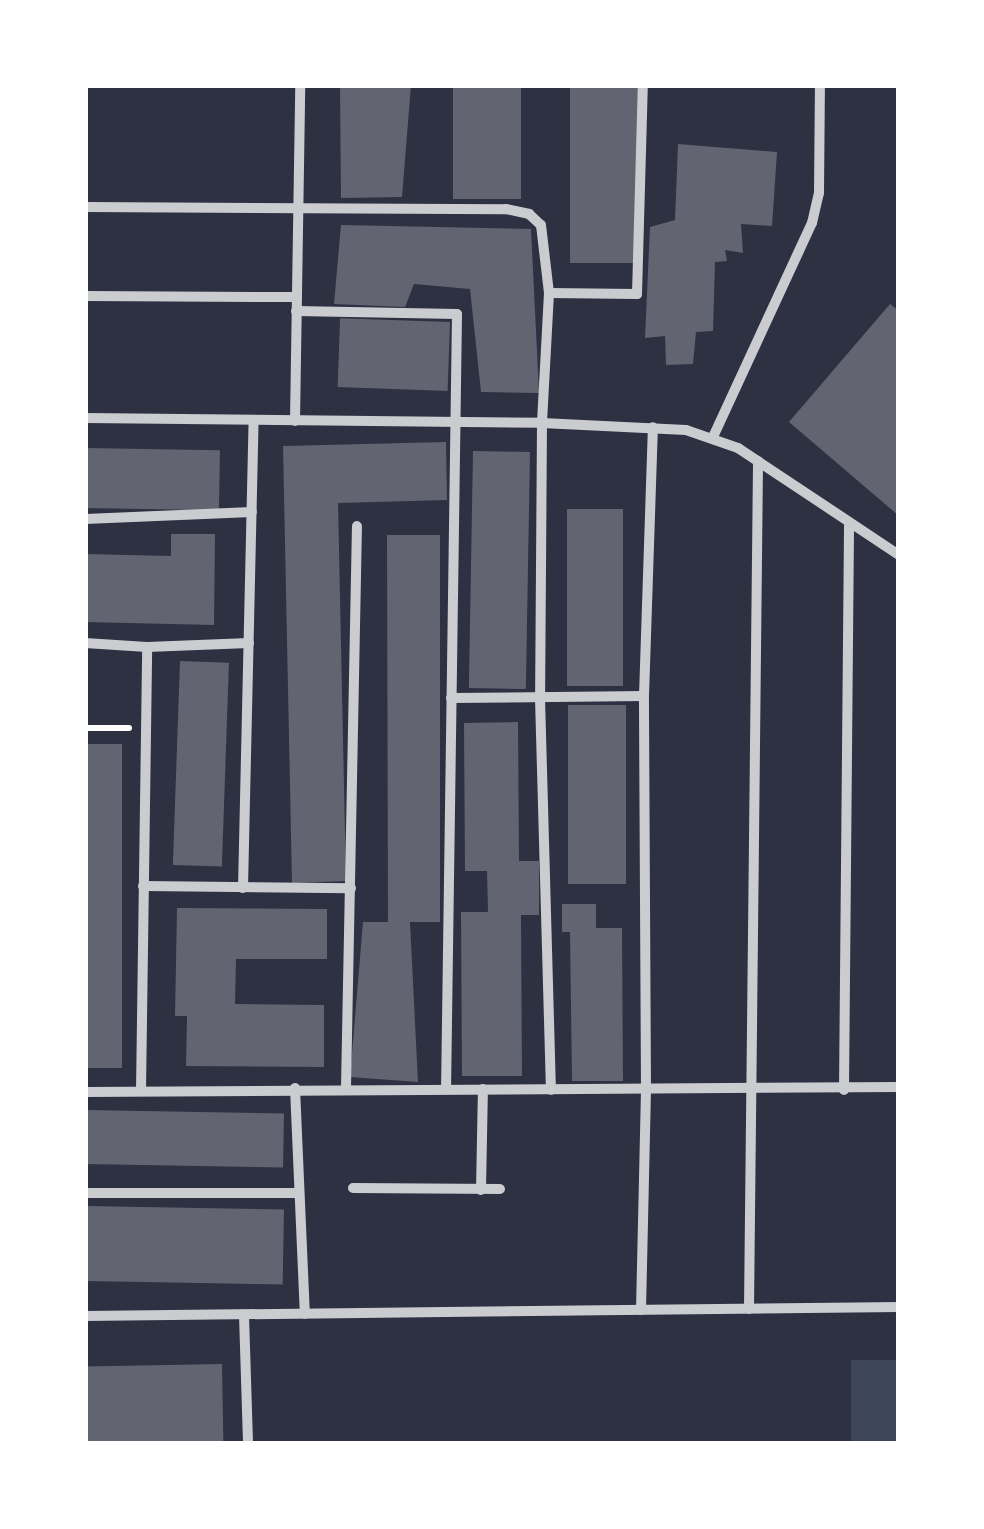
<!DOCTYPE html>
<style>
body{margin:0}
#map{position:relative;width:984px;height:1529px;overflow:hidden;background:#2d3142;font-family:Mulish,sans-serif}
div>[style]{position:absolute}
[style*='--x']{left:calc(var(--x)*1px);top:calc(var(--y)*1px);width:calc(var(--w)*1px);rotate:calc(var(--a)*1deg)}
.green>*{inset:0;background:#3c4559;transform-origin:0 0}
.building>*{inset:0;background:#626471;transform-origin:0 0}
.path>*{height:6px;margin:-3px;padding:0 3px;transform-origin:3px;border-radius:3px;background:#fff}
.minor>*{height:10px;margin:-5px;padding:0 5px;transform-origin:5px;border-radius:5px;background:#caccd0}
span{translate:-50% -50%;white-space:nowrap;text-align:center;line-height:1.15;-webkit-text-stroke:9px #fff;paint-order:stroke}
.frame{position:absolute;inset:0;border:88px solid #fff;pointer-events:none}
</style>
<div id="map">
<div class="green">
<div style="left:899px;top:1360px;width:84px;height:48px;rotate:90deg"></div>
</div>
<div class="building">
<div style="clip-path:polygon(340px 85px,411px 85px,402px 197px,341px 198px)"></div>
<div style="left:453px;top:85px;width:68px;height:114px"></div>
<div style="left:570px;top:85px;width:71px;height:178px"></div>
<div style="clip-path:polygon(678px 144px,777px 152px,772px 226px,741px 224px,743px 253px,725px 250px,727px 261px,715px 262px,713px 331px,696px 332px,693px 364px,666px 365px,665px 336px,645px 338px,650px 227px,675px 220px)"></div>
<div style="clip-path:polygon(341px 225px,531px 229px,539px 393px,481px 392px,470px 289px,414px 284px,405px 307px,334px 304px)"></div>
<div style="clip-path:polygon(890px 304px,899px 311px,899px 516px,789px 422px)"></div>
<div style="left:450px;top:322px;width:69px;height:110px;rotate:92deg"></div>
<div style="clip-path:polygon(446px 442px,447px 500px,338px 503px,346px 881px,292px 883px,283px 446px)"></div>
<div style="left:85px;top:448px;width:135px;height:60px;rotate:1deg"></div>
<div style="left:473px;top:451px;width:57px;height:237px;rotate:1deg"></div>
<div style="left:567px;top:509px;width:56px;height:177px"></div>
<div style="clip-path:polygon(171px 534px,215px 534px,214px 625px,85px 622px,85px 554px,171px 556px)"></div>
<div style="clip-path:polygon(387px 535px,440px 535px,440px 922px,410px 922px,418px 1082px,350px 1077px,363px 922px,388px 922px)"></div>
<div style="left:180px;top:661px;width:49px;height:204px;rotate:2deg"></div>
<div style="left:568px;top:705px;width:58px;height:179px"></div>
<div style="clip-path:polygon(518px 722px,519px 861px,539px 861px,539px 915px,521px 915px,522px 1076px,462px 1076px,461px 912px,488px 912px,487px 871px,465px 871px,464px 723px)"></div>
<div style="left:85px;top:744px;width:37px;height:324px"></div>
<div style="clip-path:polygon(562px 904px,596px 904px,596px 928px,622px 928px,623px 1081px,572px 1081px,570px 932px,562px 932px)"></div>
<div style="clip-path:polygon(177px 908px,327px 909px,327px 959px,236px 959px,235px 1004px,324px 1005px,324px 1067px,186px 1066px,187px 1016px,175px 1016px)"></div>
<div style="left:85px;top:1110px;width:199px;height:54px;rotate:1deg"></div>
<div style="left:85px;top:1206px;width:199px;height:75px;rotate:1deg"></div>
<div style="left:222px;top:1364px;width:80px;height:137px;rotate:89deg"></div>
</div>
<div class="path">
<div style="--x:85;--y:728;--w:44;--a:0"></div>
</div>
<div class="minor">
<div style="--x:85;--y:207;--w:421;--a:0.3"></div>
<div style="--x:506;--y:209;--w:24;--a:12"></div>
<div style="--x:529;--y:214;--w:16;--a:43"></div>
<div style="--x:541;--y:225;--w:68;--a:83.3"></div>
<div style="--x:549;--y:293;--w:130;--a:93.1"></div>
<div style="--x:542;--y:423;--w:275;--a:90.4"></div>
<div style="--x:540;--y:698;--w:392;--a:88.4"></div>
<div style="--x:549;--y:293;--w:88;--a:0.7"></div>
<div style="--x:637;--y:294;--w:209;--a:-88.4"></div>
<div style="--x:85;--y:296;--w:212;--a:0.3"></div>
<div style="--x:296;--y:311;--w:161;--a:1.1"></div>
<div style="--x:457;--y:314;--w:775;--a:90.81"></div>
<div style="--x:85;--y:418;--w:457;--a:0.6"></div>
<div style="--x:542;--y:423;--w:144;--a:2.8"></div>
<div style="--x:686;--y:430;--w:55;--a:19.1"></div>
<div style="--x:738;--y:448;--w:193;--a:33.6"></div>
<div style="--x:295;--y:421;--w:336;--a:-89.1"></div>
<div style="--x:713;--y:437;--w:236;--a:-65.2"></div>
<div style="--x:812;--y:223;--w:31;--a:-77"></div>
<div style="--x:819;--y:193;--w:108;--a:-89.5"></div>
<div style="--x:85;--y:519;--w:167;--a:-2.4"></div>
<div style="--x:85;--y:643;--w:62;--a:3.7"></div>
<div style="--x:147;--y:647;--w:102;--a:-2.2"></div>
<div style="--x:451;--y:698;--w:193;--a:-0.6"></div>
<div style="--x:143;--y:886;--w:208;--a:0.6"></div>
<div style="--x:243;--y:888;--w:467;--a:-88.7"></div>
<div style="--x:346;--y:1087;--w:561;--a:-88.88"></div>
<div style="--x:295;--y:1088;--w:226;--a:87.5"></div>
<div style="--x:844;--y:1090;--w:564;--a:-89.49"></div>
<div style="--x:141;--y:1091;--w:444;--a:-89.2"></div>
<div style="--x:85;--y:1092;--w:814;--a:-0.35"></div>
<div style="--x:353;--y:1188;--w:147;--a:0.4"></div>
<div style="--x:481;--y:1190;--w:101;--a:-88.9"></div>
<div style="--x:85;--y:1193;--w:214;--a:0"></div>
<div style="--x:749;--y:1309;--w:848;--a:-89.39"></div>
<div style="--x:641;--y:1310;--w:219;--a:-88.7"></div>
<div style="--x:646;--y:1091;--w:395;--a:-90.3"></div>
<div style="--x:644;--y:696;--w:269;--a:-88.1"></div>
<div style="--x:244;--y:1315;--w:129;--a:88.2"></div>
<div style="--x:85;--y:1316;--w:814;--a:-0.63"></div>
</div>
<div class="frame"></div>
</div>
